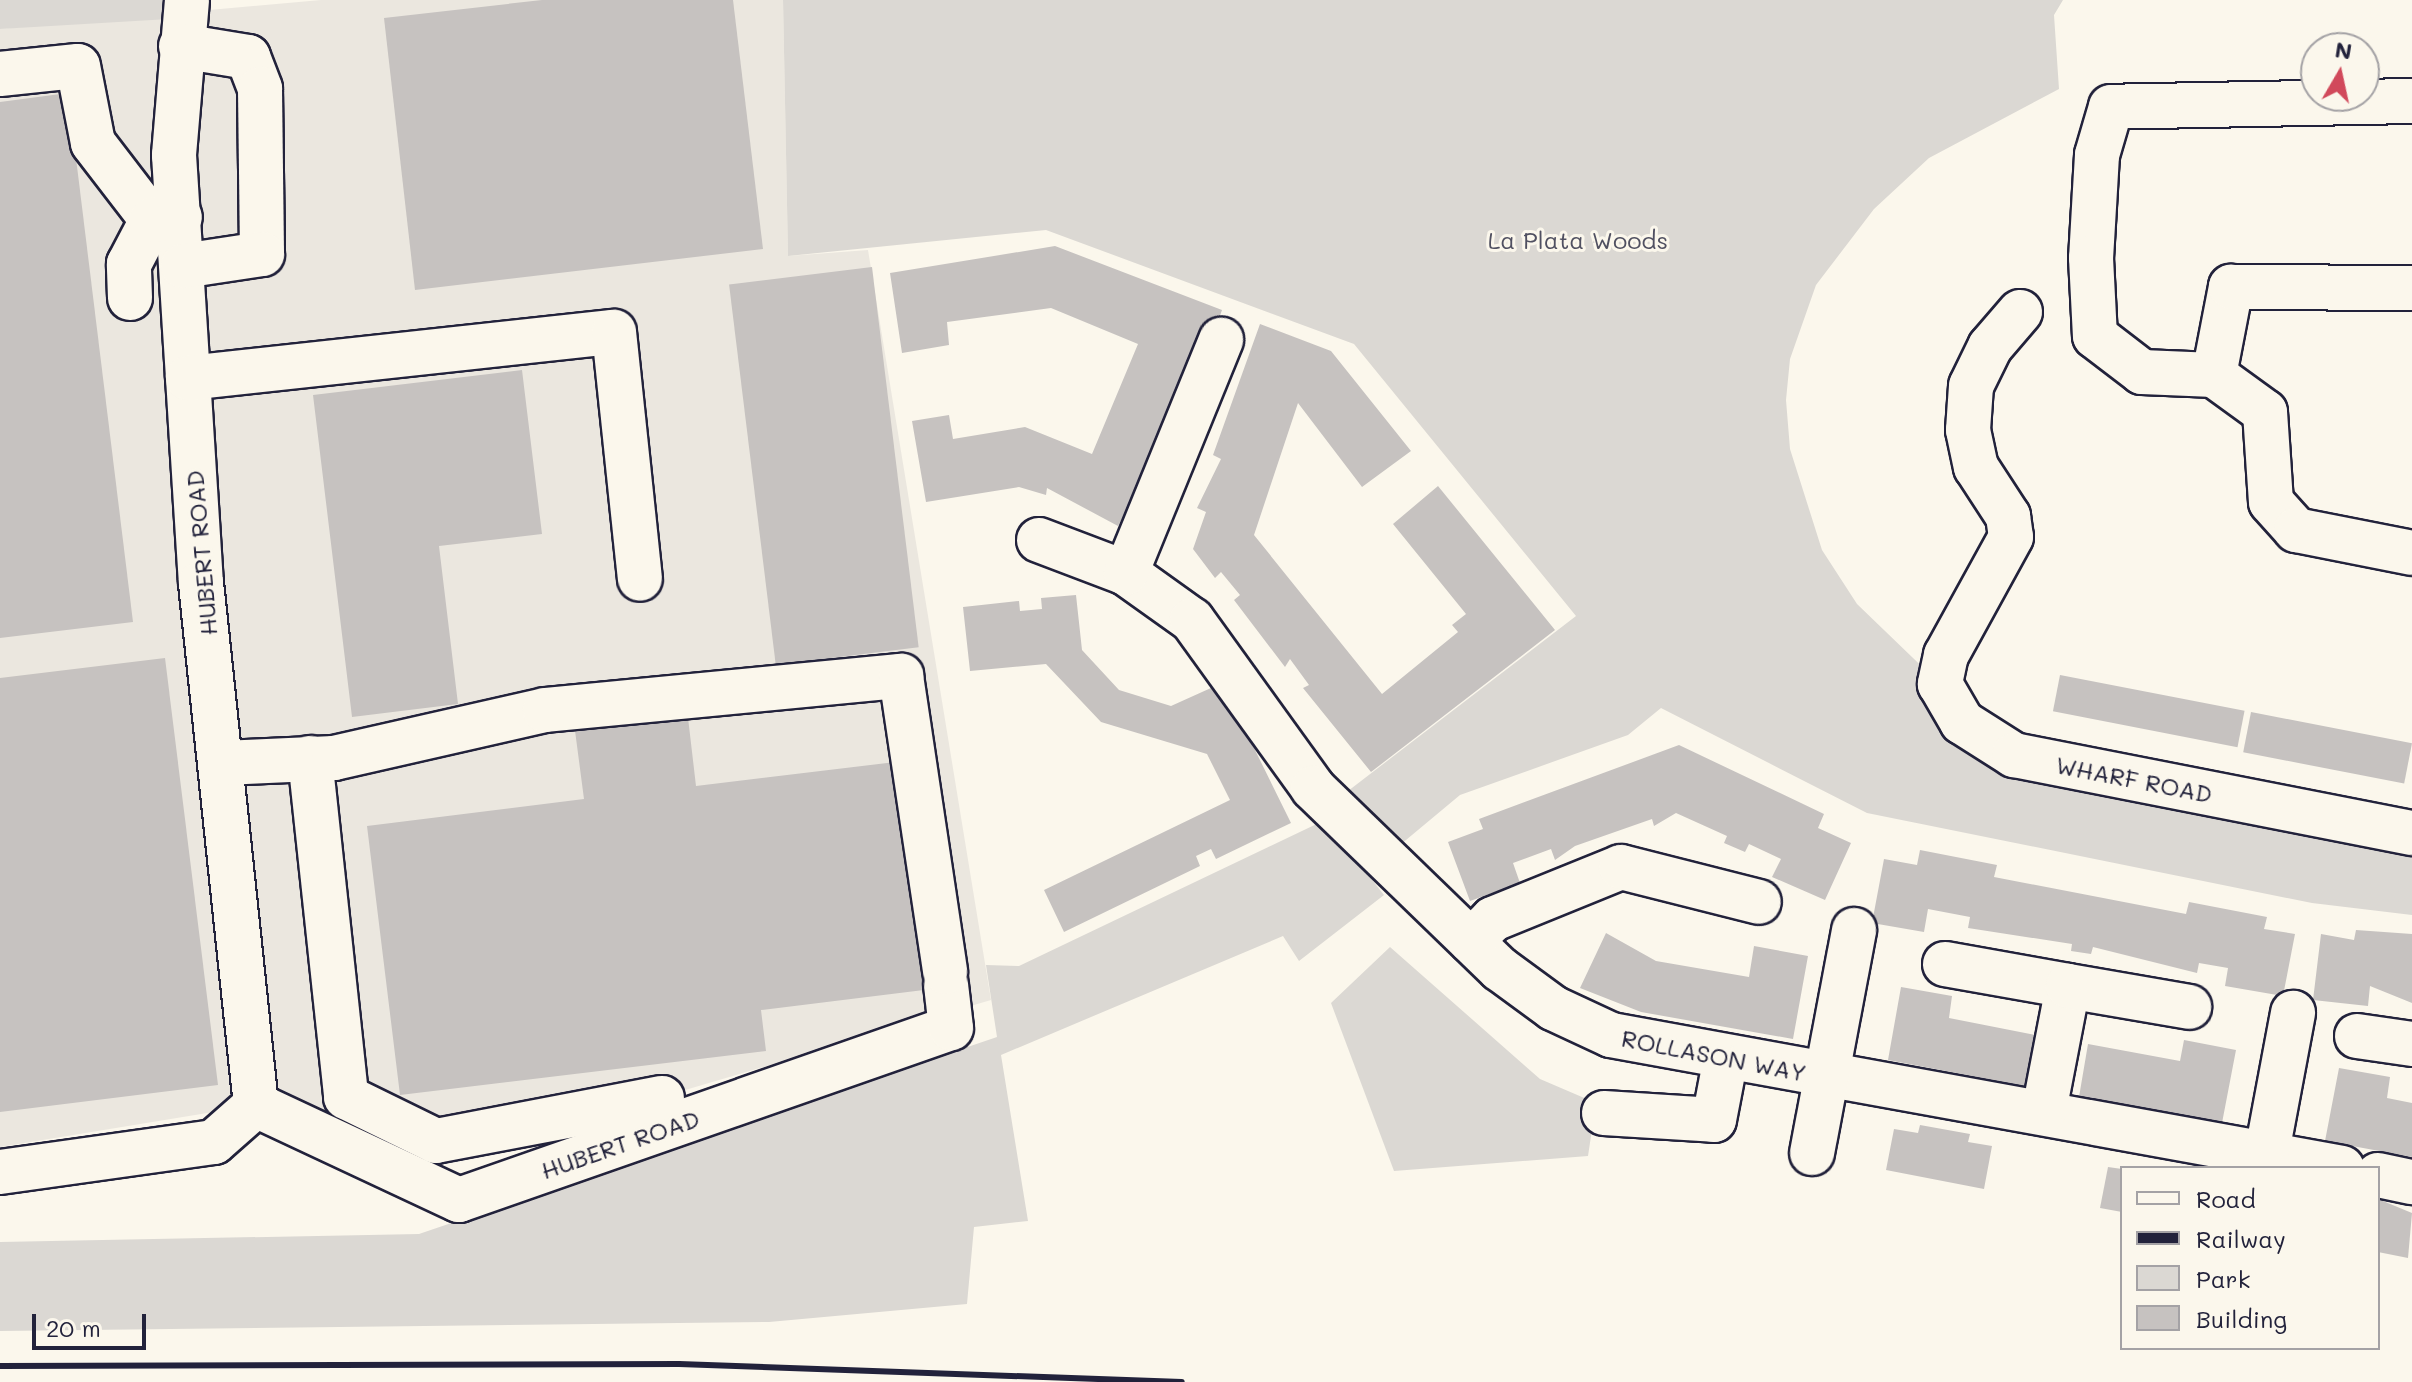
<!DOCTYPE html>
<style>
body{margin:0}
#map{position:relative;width:2412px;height:1382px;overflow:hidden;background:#fbf7ec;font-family:Mali,sans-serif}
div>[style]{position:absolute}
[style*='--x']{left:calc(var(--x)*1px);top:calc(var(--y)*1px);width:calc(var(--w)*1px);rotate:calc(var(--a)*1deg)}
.built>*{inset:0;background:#ebe7df}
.green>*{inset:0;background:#dbd8d3}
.building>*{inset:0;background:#c6c2c0;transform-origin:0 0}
.roads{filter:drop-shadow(2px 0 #22223b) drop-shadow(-2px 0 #22223b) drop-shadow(0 2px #22223b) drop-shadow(0 -2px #22223b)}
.minor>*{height:44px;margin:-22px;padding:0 22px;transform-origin:22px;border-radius:22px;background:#fbf7ec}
.rail>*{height:6px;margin:-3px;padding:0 3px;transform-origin:3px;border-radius:3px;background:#22223b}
span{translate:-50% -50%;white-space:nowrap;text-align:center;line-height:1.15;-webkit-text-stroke:6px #fbf7ec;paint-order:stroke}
.park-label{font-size:24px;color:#505061}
.street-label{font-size:24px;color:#22223b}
.legend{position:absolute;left:2120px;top:1166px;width:260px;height:184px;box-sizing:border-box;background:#fbf7ec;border:2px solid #a4a2a5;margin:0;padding:10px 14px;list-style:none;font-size:24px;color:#22223b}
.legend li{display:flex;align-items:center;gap:16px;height:40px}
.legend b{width:40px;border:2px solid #a4a2a5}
.north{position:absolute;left:2300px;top:32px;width:80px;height:80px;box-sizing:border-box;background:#fbf7ec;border:2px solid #a4a2a5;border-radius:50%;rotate:9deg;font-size:22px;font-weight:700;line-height:32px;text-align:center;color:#22223b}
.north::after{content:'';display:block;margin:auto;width:28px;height:36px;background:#d1495b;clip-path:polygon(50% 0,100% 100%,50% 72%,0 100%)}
.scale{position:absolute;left:32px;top:1314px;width:114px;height:36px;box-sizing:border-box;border:4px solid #22223b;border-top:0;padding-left:10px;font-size:24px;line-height:28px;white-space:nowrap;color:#22223b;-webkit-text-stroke:6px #fbf7ec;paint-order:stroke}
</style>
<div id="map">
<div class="built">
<div style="clip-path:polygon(321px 0,783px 0,788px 256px,868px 250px,991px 1000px,461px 1156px,256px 1105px,0 1147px,0 29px)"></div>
</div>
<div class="green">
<div style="clip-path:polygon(0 0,172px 0,169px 19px,0 29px)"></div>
<div style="clip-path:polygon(783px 0,2063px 0,2054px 15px,2059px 89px,1929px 158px,1874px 209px,1816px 285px,1790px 359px,1786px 400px,1790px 449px,1822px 550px,1857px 604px,1940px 684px,1962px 722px,2412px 833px,2412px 915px,2312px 903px,1867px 813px,1661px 708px,1628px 735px,1460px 795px,1400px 845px,1348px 791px,1576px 616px,1354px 344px,1046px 230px,788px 256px)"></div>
<div style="clip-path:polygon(1325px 820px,1384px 895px,1299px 961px,1283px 936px,1001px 1055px,1028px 1221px,974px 1227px,967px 1304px,769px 1322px,0 1331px,0 1242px,419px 1234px,997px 1037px,986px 965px,1019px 966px)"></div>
<div style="clip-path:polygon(1390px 947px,1540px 1079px,1596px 1103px,1588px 1156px,1394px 1171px,1331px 1003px)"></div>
</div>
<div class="building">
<div style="clip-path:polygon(542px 0,733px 0,763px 249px,415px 290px,384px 18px)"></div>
<div style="clip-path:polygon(68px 93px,133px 622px,0 638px,0 102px)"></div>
<div style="clip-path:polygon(1055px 246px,1222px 310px,1203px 364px,1118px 526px,1047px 488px,1046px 495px,1019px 487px,926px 502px,912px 421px,949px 415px,953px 439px,1025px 427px,1092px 454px,1138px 344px,1051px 308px,947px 322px,949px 345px,902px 353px,890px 273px)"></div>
<div style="left:872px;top:267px;width:383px;height:144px;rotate:83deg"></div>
<div style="clip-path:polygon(1260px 324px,1331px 351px,1411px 451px,1362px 487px,1298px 403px,1254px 535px,1382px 694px,1458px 632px,1452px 625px,1466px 614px,1393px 524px,1438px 486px,1555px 630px,1371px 772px,1303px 688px,1309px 685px,1290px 659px,1285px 667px,1234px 600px,1240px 595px,1221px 572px,1215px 578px,1193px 549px,1206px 512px,1197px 508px,1221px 459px,1213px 455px)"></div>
<div style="clip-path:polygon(522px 370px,542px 534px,439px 546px,458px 704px,352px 717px,313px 395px)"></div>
<div style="clip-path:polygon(1076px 595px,1082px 650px,1119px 690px,1171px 706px,1222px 683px,1291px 823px,1216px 859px,1211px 849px,1196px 856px,1200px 866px,1064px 932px,1044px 890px,1230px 800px,1207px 754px,1101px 722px,1046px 664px,970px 671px,963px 607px,1019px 601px,1020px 611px,1042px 609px,1041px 598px)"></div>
<div style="clip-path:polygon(165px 658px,218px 1085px,0 1112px,0 678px)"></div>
<div style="left:2060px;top:675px;width:188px;height:37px;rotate:11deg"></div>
<div style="clip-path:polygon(687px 709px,696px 786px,912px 760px,940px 988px,761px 1010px,766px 1051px,400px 1095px,367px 826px,584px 799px,574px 723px)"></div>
<div style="left:2251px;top:712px;width:164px;height:41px;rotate:11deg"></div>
<div style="clip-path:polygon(1679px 745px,1824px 814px,1818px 828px,1851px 843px,1825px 900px,1772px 877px,1781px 859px,1749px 844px,1745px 852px,1724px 843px,1727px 836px,1676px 813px,1654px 826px,1652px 819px,1575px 846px,1555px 860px,1551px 849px,1513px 863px,1520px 883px,1470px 901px,1448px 842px,1483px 829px,1479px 819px)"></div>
<div style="clip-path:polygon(1920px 850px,1997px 865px,1994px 877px,2186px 914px,2189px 902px,2267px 917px,2264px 929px,2295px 934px,2283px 996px,2225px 986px,2228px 968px,2199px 963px,2197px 973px,2093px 947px,2091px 954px,2071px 951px,2072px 944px,1968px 928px,1970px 917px,1928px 909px,1924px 932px,1872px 923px,1884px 859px,1917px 865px)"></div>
<div style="clip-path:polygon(2356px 930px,2412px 934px,2412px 1003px,2370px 986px,2368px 1006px,2313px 1000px,2321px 934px,2354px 940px)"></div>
<div style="clip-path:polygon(1606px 933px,1656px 961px,1749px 977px,1754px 946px,1808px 956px,1793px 1039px,1641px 1012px,1580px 988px)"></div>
<div style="clip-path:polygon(1901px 987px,1952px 996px,1949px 1018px,2040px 1036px,2030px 1087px,1888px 1060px)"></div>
<div style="clip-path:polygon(2184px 1040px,2236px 1050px,2222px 1123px,2079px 1097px,2088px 1044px,2180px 1061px)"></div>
<div style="clip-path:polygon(2339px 1068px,2390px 1077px,2387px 1098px,2412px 1103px,2412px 1157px,2325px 1141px)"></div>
<div style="clip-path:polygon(1920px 1125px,1970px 1134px,1968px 1142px,1992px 1146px,1984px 1189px,1886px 1170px,1894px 1129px,1918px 1133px)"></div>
<div style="clip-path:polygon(2108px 1167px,2122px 1169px,2122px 1212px,2100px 1208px)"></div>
<div style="clip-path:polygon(2378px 1199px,2412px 1213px,2408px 1258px,2378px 1252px)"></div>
</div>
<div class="roads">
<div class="minor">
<div style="--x:187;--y:0;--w:156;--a:94.8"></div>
<div style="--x:174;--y:155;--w:429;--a:86.4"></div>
<div style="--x:201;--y:583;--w:525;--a:83.99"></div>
<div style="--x:256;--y:1105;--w:224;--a:25.1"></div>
<div style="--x:459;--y:1200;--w:521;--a:-19.27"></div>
<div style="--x:951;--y:1028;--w:43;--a:-96.6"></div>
<div style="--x:181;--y:46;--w:68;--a:9.3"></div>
<div style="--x:248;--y:57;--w:34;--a:69"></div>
<div style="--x:260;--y:89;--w:165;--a:89.3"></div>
<div style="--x:262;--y:254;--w:80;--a:171.4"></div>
<div style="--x:0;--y:74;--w:78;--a:-5.9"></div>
<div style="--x:78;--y:66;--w:78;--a:79"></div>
<div style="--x:93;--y:143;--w:97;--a:52.5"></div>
<div style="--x:2412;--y:101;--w:301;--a:178.9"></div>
<div style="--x:2111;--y:107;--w:50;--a:106.3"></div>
<div style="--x:2097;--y:155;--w:103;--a:93.3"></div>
<div style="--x:2091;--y:258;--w:78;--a:87.1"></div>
<div style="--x:2095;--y:336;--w:59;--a:37.5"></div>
<div style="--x:2142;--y:372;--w:72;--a:2.4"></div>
<div style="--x:2214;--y:375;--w:63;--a:36"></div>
<div style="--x:2265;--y:412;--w:90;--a:86.2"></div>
<div style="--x:2271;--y:502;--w:38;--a:48"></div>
<div style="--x:2296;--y:530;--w:118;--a:11.2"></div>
<div style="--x:130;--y:298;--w:34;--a:-92"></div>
<div style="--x:129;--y:264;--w:50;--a:-62.4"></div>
<div style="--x:152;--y:220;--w:28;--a:-6"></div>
<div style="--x:2020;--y:312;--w:46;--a:130.6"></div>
<div style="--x:1990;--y:347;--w:43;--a:116"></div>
<div style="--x:1971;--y:386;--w:44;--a:93.9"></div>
<div style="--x:1968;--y:430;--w:38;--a:78"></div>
<div style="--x:1976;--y:467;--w:59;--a:56.9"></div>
<div style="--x:2008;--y:516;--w:21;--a:82"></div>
<div style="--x:2011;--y:537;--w:135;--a:118.8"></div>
<div style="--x:1946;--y:655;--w:30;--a:102"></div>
<div style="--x:1940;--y:684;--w:44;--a:59.9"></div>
<div style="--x:1962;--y:722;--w:62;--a:32.4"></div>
<div style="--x:2014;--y:755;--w:406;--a:11.1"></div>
<div style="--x:2214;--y:375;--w:90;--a:-79.1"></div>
<div style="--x:2231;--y:287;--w:181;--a:0.3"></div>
<div style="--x:188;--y:378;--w:428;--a:-6.2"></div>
<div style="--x:614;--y:332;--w:248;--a:84"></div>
<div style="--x:1039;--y:540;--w:93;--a:20.8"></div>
<div style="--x:1126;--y:573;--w:81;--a:35.5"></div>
<div style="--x:1192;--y:620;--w:207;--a:54.2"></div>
<div style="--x:1313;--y:788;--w:260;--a:44.1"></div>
<div style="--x:1500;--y:969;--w:66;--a:36.3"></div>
<div style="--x:1553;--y:1008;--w:64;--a:25"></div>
<div style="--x:1611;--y:1035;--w:743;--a:10.31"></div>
<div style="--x:1126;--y:573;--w:252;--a:-67.8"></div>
<div style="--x:310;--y:758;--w:341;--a:83.9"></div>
<div style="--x:346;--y:1097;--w:100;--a:26.1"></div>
<div style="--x:436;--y:1141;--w:230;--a:-10.8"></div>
<div style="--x:223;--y:763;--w:111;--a:-2.6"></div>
<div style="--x:334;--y:758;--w:216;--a:-12.8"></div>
<div style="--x:545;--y:710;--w:358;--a:-5.5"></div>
<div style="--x:901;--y:676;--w:299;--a:81.5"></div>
<div style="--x:1471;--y:941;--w:31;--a:-45"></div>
<div style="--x:1493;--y:919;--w:138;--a:-22.1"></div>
<div style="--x:1621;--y:867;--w:142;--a:14.2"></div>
<div style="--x:1945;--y:964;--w:125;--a:10.1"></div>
<div style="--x:2357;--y:1036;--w:56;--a:8.3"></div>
<div style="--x:2044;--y:1111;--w:127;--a:-79.1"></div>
<div style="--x:2068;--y:986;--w:123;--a:9.8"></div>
<div style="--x:1604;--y:1113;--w:110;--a:3.6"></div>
<div style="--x:1714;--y:1120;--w:64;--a:-79.2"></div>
<div style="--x:1812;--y:1153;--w:227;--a:-79.3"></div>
<div style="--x:2264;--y:1168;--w:158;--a:-79.4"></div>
<div style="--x:0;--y:1172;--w:216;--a:-8"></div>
<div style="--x:214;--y:1142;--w:56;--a:-41.4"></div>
<div style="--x:2378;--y:1175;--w:35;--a:12"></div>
</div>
</div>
<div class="rail">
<div style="--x:0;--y:1366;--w:679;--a:-0.17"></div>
<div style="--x:679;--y:1364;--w:503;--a:2.05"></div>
</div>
<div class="park-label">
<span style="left:1578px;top:240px">La Plata Woods</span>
</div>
<div class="street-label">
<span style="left:201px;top:553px;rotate:-95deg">HUBERT ROAD</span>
<span style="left:2134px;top:779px;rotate:11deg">WHARF ROAD</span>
<span style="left:1714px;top:1055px;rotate:11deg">ROLLASON WAY</span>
<span style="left:620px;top:1144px;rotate:-19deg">HUBERT ROAD</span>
</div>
<ul class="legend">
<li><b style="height:10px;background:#fbf7ec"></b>Road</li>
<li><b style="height:10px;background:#22223b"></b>Railway</li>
<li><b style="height:22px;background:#dbd8d3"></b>Park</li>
<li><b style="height:22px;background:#c6c2c0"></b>Building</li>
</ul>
<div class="north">N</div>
<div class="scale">20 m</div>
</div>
